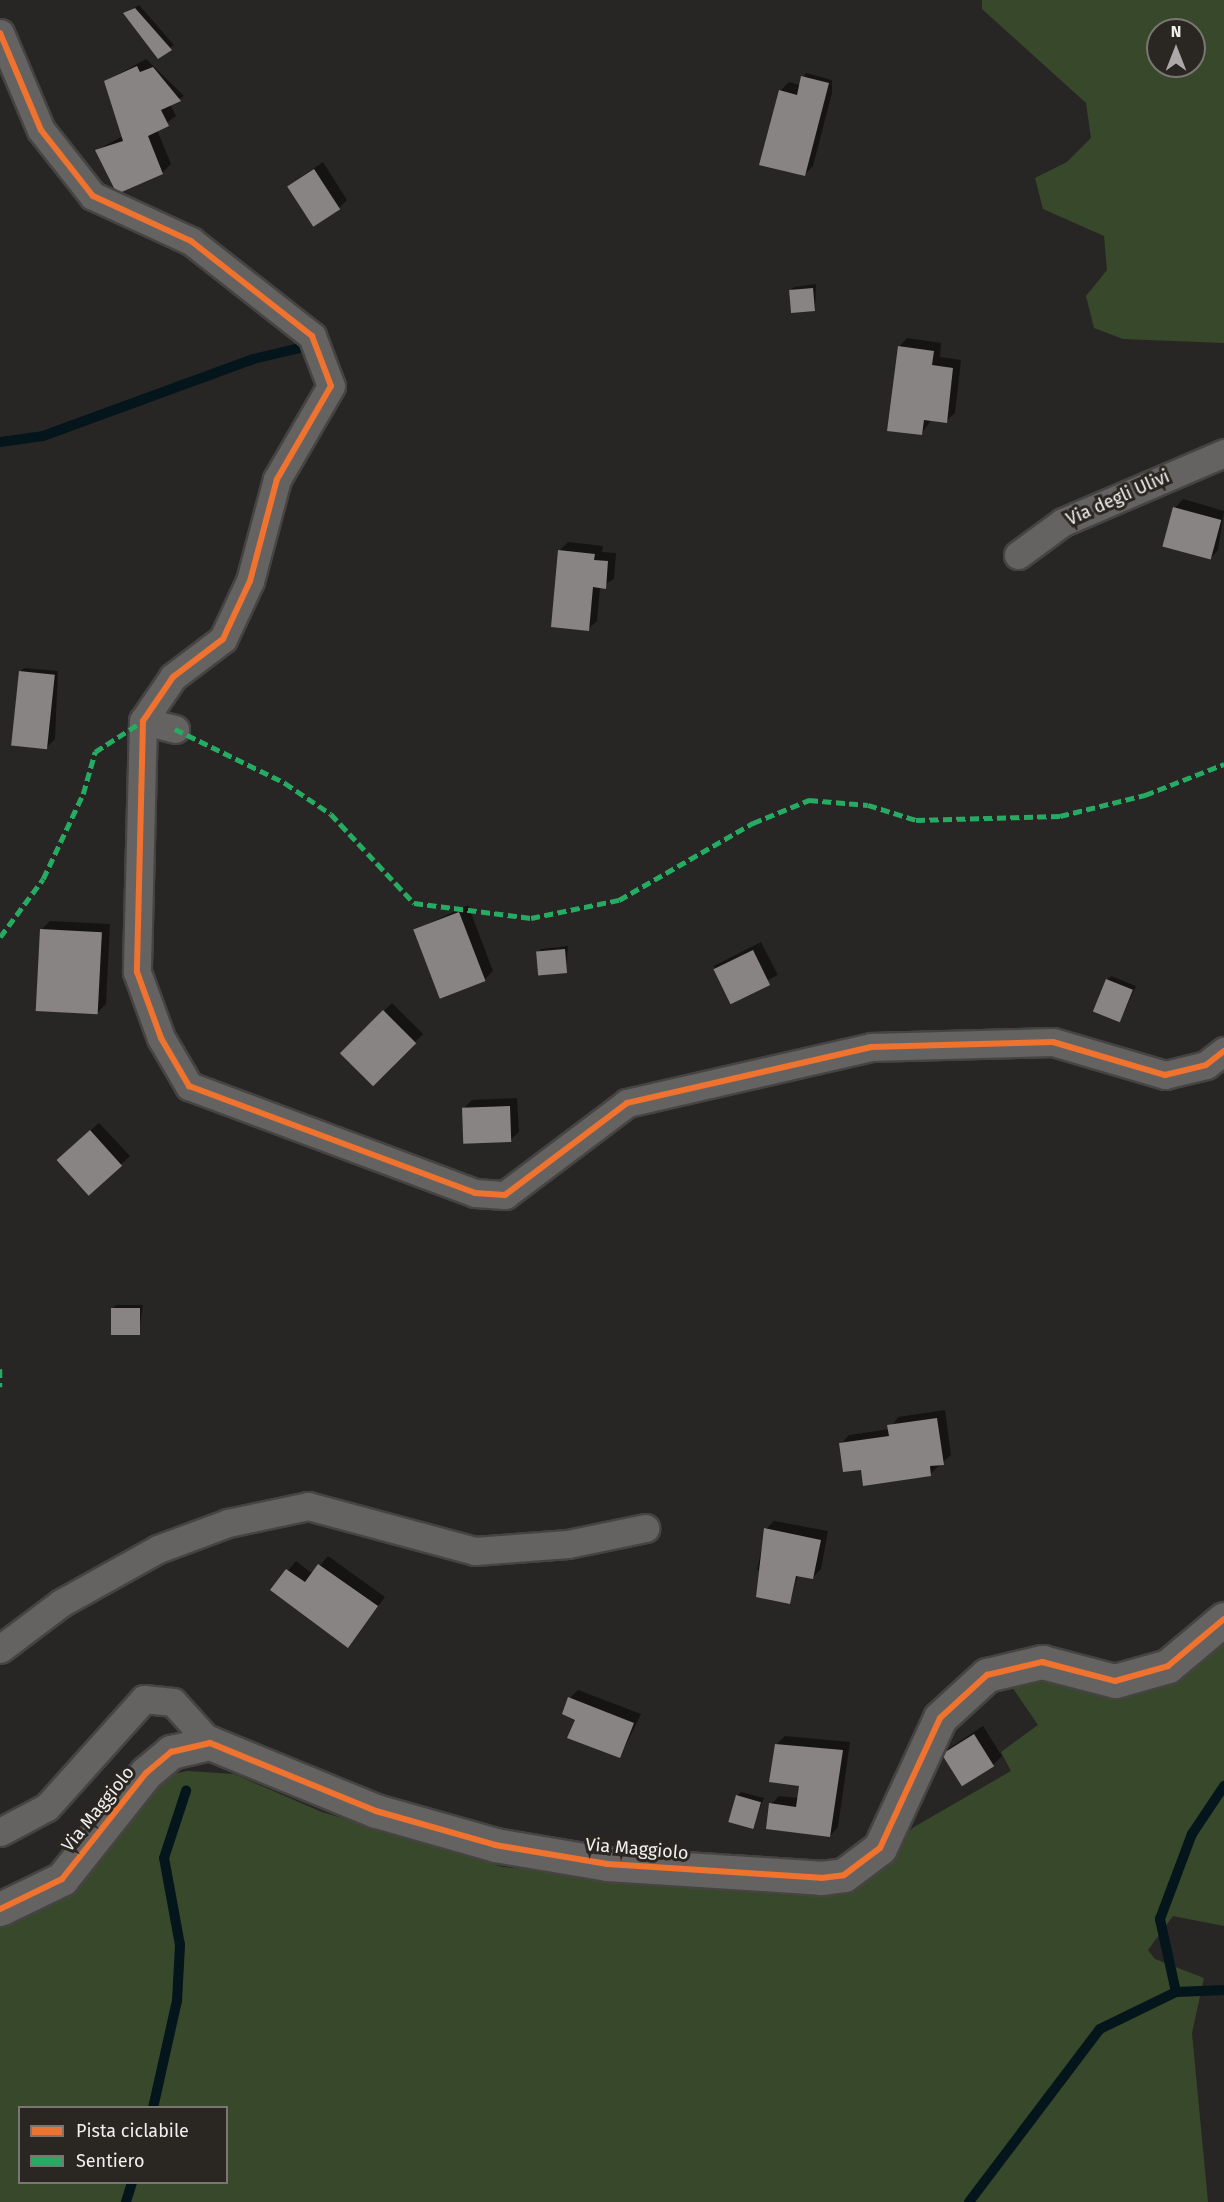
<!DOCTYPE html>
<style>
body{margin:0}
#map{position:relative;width:1224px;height:2202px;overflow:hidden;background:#282624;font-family:"Fira Sans",sans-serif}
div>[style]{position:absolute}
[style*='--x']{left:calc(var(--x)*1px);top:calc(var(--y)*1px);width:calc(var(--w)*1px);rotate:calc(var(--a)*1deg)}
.green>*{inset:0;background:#38482a}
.shadow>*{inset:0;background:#0007;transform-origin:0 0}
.stream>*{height:10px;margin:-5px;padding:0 5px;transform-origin:5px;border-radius:5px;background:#05151c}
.building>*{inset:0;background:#878483;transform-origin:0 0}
.roads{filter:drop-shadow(2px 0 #464443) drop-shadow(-2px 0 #464443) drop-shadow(0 2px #464443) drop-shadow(0 -2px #464443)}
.minor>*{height:27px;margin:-13.5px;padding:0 13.5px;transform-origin:13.5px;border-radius:13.5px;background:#656361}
.tertiary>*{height:33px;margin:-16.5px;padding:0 16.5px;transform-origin:16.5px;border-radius:16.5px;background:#656361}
.quiet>*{height:4.5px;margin-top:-2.25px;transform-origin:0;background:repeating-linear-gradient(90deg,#26ab63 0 9px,transparent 0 13.5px)}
.cycleway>*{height:6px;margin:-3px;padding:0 3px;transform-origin:3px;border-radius:3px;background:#ef722f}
span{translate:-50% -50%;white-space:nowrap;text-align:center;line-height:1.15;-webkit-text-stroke:6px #2a2622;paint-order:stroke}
.street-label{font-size:18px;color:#f2efed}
.legend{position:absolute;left:18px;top:2106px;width:210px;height:78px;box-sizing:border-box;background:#2a2622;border:2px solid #7a7673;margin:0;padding:8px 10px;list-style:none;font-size:18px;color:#f2efed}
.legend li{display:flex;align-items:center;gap:12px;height:30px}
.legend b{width:30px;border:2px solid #7a7673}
.north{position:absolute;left:1146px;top:18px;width:60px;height:60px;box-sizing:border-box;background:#2a2622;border:2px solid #7a7673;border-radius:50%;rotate:0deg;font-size:16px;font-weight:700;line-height:24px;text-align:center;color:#f2efed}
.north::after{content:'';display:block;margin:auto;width:21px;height:27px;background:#aba9a7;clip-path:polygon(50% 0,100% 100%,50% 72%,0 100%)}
</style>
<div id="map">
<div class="green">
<div style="clip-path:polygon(evenodd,982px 0,1224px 0,1224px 343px,1123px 339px,1094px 328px,1086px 296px,1107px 270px,1104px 236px,1043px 209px,1035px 178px,1067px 162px,1091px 138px,1086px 103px,982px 9px,982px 0,1158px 30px,1194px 30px,1194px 66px,1158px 66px,1158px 30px)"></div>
<div style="clip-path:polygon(evenodd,1224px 1634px,1224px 1926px,1173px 1916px,1148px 1950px,1155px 1959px,1204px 1978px,1192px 2033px,1208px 2202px,0 2202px,0 1920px,165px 1776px,187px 1771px,234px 1774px,322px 1812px,503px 1867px,738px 1889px,896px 1844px,914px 1827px,1011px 1771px,1001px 1752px,1038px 1725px,1010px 1684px,1046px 1681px,1116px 1690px,1224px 1634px,20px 2108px,226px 2108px,226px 2182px,20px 2182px,20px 2108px)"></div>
</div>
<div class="shadow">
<div style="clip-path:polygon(139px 5px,174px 45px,158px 57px,125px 13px)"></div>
<div style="clip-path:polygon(146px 59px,184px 96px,170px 104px,176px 116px,157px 130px,171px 164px,162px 173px,97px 150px,123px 136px,106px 81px)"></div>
<div style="clip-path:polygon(806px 73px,832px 80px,832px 93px,813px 166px,804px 175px,780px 91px,789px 82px,800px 85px)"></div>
<div style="clip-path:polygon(323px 162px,347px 200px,339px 208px,289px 186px)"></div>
<div style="clip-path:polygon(816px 284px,815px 310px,790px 291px,794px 287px)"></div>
<div style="clip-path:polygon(907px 338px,941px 343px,940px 357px,961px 360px,955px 413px,946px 421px,931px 420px,922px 433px,899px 347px)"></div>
<div style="clip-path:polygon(1183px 499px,1224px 511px,1218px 550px,1210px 559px,1175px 508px)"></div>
<div style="clip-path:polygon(568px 542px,603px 546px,602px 552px,616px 553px,614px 579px,600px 587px,597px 621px,588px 629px,559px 551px)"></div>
<div style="clip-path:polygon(24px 668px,58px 671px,55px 739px,46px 748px,20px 672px)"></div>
<div style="clip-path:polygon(468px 905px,493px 971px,484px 980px,415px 930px)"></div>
<div style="clip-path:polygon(50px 921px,110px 924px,106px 1004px,97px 1013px,42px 929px)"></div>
<div style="left:761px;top:942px;width:37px;height:53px;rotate:63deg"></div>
<div style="clip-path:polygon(568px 946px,566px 972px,538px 953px,541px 949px)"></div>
<div style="clip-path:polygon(1111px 976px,1136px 986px,1120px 1021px,1107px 980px)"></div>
<div style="left:392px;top:1003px;width:44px;height:71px;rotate:45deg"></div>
<div style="clip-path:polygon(517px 1098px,519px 1132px,510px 1140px,464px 1108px,472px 1100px)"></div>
<div style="clip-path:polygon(99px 1123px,130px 1156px,89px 1194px,66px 1152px)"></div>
<div style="clip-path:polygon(116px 1305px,143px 1305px,139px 1333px,113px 1308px)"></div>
<div style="clip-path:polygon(945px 1410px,951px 1455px,930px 1474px,862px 1468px,841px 1444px,849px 1435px,890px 1429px,898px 1417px)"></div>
<div style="clip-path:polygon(774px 1521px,828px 1531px,821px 1569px,812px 1578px,798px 1575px,790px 1602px,757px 1569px,766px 1529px)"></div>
<div style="clip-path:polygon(328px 1556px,385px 1597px,348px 1646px,272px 1590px,296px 1561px,313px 1574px)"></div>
<div style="clip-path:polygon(578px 1690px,641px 1714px,620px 1757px,577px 1720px,570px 1698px)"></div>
<div style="clip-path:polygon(983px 1726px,1002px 1756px,993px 1765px,942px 1753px)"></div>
<div style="clip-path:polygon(785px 1736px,850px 1742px,838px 1827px,830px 1836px,771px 1804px,779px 1796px,799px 1798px,801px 1785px,776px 1745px)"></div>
<div style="clip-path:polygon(741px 1792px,764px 1798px,753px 1826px,737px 1796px)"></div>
</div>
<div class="stream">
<div style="--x:0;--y:442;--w:43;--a:-7.9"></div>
<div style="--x:43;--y:436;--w:224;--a:-20.1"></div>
<div style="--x:253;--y:359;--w:52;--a:-13.2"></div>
<div style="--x:1176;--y:1992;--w:75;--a:-102.4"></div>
<div style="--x:1160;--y:1919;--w:91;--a:-69.4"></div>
<div style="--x:1192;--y:1834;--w:58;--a:-56.3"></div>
<div style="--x:153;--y:2108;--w:110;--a:-77.4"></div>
<div style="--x:177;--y:2001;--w:56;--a:-86.9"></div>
<div style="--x:180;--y:1945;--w:88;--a:-100.4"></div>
<div style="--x:164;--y:1858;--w:71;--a:-71.8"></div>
<div style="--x:126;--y:2202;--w:21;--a:-73"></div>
<div style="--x:969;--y:2202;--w:217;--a:-52.9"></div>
<div style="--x:1100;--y:2029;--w:85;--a:-26"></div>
<div style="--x:1176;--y:1992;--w:48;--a:-2.4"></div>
</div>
<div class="building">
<div style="clip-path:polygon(135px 8px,172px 50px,158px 59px,123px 13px)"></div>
<div style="clip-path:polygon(137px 66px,140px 72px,153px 67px,181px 101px,161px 110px,169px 126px,148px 136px,163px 174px,117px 194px,95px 150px,123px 141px,104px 81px)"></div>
<div style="clip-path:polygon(801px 76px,829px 83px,805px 176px,759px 165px,779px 90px,797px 95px)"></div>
<div style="left:314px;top:169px;width:48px;height:32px;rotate:57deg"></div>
<div style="left:813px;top:288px;width:23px;height:24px;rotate:85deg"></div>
<div style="clip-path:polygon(898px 346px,934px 351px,932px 365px,953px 368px,947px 423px,924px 420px,922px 435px,887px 431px)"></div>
<div style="left:1173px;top:507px;width:50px;height:41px;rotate:15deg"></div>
<div style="clip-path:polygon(558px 550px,595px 554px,594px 560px,608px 561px,606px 589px,593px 587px,589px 631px,551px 627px)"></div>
<div style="left:19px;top:671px;width:36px;height:75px;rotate:6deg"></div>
<div style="left:459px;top:912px;width:74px;height:49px;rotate:69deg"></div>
<div style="left:40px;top:929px;width:62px;height:82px;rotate:3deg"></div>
<div style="left:565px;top:949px;width:24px;height:29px;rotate:85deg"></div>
<div style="left:753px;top:950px;width:39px;height:44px;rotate:64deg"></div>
<div style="left:1106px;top:979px;width:29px;height:35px;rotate:22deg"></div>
<div style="left:383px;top:1010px;width:47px;height:61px;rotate:45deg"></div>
<div style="left:510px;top:1106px;width:36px;height:48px;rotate:88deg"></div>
<div style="left:90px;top:1130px;width:48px;height:45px;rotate:48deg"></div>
<div style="left:111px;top:1308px;width:29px;height:27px"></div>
<div style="clip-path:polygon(937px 1418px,944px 1465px,930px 1466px,931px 1476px,863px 1486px,861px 1470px,843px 1472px,839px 1443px,889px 1436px,887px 1425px)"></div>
<div style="clip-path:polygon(764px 1528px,821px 1540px,813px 1579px,796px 1576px,790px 1604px,756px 1597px)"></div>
<div style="clip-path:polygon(318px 1564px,378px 1606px,348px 1648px,270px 1590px,286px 1569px,305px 1582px)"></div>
<div style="clip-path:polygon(568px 1697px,634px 1723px,620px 1758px,567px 1738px,575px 1720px,562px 1714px)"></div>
<div style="left:974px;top:1734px;width:38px;height:38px;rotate:58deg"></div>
<div style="clip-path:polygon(775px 1744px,843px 1750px,830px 1837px,766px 1829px,769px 1803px,796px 1807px,799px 1786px,769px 1782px)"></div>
<div style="left:736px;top:1795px;width:26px;height:28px;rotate:16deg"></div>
</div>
<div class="roads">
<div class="minor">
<div style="--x:0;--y:33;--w:105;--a:67.1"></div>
<div style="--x:41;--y:130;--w:84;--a:51.8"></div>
<div style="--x:93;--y:196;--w:108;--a:24.7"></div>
<div style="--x:191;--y:241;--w:154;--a:38.1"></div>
<div style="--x:312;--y:336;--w:53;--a:69.2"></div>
<div style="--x:331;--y:386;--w:108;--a:120.1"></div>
<div style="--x:277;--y:479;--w:106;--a:104.8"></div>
<div style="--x:250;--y:581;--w:64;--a:115"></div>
<div style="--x:223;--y:639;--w:63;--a:142.8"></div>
<div style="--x:173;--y:677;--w:53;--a:124.3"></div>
<div style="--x:143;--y:721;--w:251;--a:91.4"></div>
<div style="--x:137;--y:972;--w:70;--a:70"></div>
<div style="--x:161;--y:1038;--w:56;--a:59.7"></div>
<div style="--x:189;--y:1086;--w:305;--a:20.5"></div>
<div style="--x:475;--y:1193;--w:30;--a:4"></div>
<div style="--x:505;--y:1195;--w:153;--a:-37"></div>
<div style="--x:627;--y:1103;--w:250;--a:-12.9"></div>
<div style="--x:871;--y:1047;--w:182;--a:-1.6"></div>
<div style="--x:1053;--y:1042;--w:117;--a:16.4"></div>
<div style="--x:1165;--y:1075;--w:42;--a:-13.7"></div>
<div style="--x:1206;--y:1065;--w:23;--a:-38"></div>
<div style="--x:1018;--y:555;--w:56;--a:-36.3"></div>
<div style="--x:1063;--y:522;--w:175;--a:-23.2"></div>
<div style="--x:143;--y:721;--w:33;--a:14"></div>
<div style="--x:0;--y:1649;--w:76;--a:-37"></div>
<div style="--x:61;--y:1603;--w:111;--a:-29.1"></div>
<div style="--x:158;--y:1549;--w:75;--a:-20.4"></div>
<div style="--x:228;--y:1523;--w:82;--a:-12"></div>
<div style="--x:308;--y:1506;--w:173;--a:15.1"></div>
<div style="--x:475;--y:1551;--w:93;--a:-4.3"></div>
<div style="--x:568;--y:1544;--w:79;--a:-11.7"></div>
<div style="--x:0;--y:1832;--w:53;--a:-28"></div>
<div style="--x:47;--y:1807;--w:145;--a:-48.1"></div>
<div style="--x:144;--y:1699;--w:29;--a:6"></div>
<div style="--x:173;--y:1702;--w:55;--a:47.9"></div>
</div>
<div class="tertiary">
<div style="--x:0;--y:1909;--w:69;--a:-25.8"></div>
<div style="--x:62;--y:1879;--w:135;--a:-51.6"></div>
<div style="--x:146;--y:1773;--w:33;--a:-40"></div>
<div style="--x:171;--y:1752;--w:40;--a:-13"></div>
<div style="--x:210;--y:1743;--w:179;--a:22.3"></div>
<div style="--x:376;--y:1811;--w:124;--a:15.9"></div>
<div style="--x:495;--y:1845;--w:114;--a:9.6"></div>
<div style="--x:607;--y:1864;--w:214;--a:3.7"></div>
<div style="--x:821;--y:1878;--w:23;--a:-7"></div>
<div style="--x:844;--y:1875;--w:45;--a:-36.9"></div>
<div style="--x:880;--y:1848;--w:143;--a:-65.2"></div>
<div style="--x:940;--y:1718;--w:64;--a:-42.5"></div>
<div style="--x:987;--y:1675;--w:57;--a:-13.3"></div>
<div style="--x:1042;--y:1662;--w:75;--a:14.6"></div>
<div style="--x:1115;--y:1681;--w:55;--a:-15.8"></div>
<div style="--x:1168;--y:1666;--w:73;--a:-40"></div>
</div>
</div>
<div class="quiet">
<div style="--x:175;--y:729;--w:123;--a:26.1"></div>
<div style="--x:285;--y:783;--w:55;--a:34"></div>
<div style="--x:331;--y:814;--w:122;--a:47"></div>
<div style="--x:414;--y:903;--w:118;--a:7.3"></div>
<div style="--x:531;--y:918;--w:90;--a:-11.6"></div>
<div style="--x:619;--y:900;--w:155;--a:-29.9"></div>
<div style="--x:753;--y:823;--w:61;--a:-22.3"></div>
<div style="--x:809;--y:800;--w:59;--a:4.8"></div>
<div style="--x:868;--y:805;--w:50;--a:17.4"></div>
<div style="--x:916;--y:820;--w:144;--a:-1.6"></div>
<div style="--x:1060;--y:816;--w:88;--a:-13.9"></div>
<div style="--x:1145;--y:795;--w:85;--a:-21.4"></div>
<div style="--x:0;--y:937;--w:72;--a:-53.4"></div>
<div style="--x:43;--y:879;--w:94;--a:-64.8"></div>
<div style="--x:83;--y:794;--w:44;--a:-74.1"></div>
<div style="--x:95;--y:752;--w:57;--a:-32.9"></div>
<div style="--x:0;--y:1369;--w:18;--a:90"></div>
</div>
<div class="cycleway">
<div style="--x:0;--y:33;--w:105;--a:67.1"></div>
<div style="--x:41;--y:130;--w:84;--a:51.8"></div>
<div style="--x:93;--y:196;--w:108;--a:24.7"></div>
<div style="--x:191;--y:241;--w:154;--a:38.1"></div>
<div style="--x:312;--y:336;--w:53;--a:69.2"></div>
<div style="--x:331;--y:386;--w:108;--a:120.1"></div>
<div style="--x:277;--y:479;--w:106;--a:104.8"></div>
<div style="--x:250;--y:581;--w:64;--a:115"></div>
<div style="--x:223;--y:639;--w:63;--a:142.8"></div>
<div style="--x:173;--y:677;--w:53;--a:124.3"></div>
<div style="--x:143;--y:721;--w:251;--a:91.4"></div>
<div style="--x:137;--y:972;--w:70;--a:70"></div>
<div style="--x:161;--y:1038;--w:56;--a:59.7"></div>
<div style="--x:189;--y:1086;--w:305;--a:20.5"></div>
<div style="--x:475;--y:1193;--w:30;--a:4"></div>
<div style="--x:505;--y:1195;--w:153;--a:-37"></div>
<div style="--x:627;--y:1103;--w:250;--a:-12.9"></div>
<div style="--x:871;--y:1047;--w:182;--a:-1.6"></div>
<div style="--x:1053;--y:1042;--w:117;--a:16.4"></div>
<div style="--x:1165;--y:1075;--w:42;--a:-13.7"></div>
<div style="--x:1206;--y:1065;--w:23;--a:-38"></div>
<div style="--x:0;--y:1909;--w:69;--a:-25.8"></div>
<div style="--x:62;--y:1879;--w:135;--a:-51.6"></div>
<div style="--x:146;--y:1773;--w:33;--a:-40"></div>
<div style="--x:171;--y:1752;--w:40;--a:-13"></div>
<div style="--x:210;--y:1743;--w:179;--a:22.3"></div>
<div style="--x:376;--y:1811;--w:124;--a:15.9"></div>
<div style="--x:495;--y:1845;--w:114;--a:9.6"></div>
<div style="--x:607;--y:1864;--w:214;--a:3.7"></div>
<div style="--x:821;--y:1878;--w:23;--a:-7"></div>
<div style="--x:844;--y:1875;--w:45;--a:-36.9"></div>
<div style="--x:880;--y:1848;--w:143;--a:-65.2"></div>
<div style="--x:940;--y:1718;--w:64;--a:-42.5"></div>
<div style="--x:987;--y:1675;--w:57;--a:-13.3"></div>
<div style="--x:1042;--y:1662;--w:75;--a:14.6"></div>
<div style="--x:1115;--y:1681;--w:55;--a:-15.8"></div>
<div style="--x:1168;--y:1666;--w:73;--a:-40"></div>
</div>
<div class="street-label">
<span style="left:1118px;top:498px;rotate:-24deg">Via degli Ulivi</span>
<span style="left:98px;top:1809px;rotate:-51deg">Via Maggiolo</span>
<span style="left:637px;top:1849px;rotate:5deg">Via Maggiolo</span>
</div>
<ul class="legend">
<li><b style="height:8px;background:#ef722f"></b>Pista ciclabile</li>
<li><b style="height:8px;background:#26ab63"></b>Sentiero</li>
</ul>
<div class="north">N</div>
</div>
